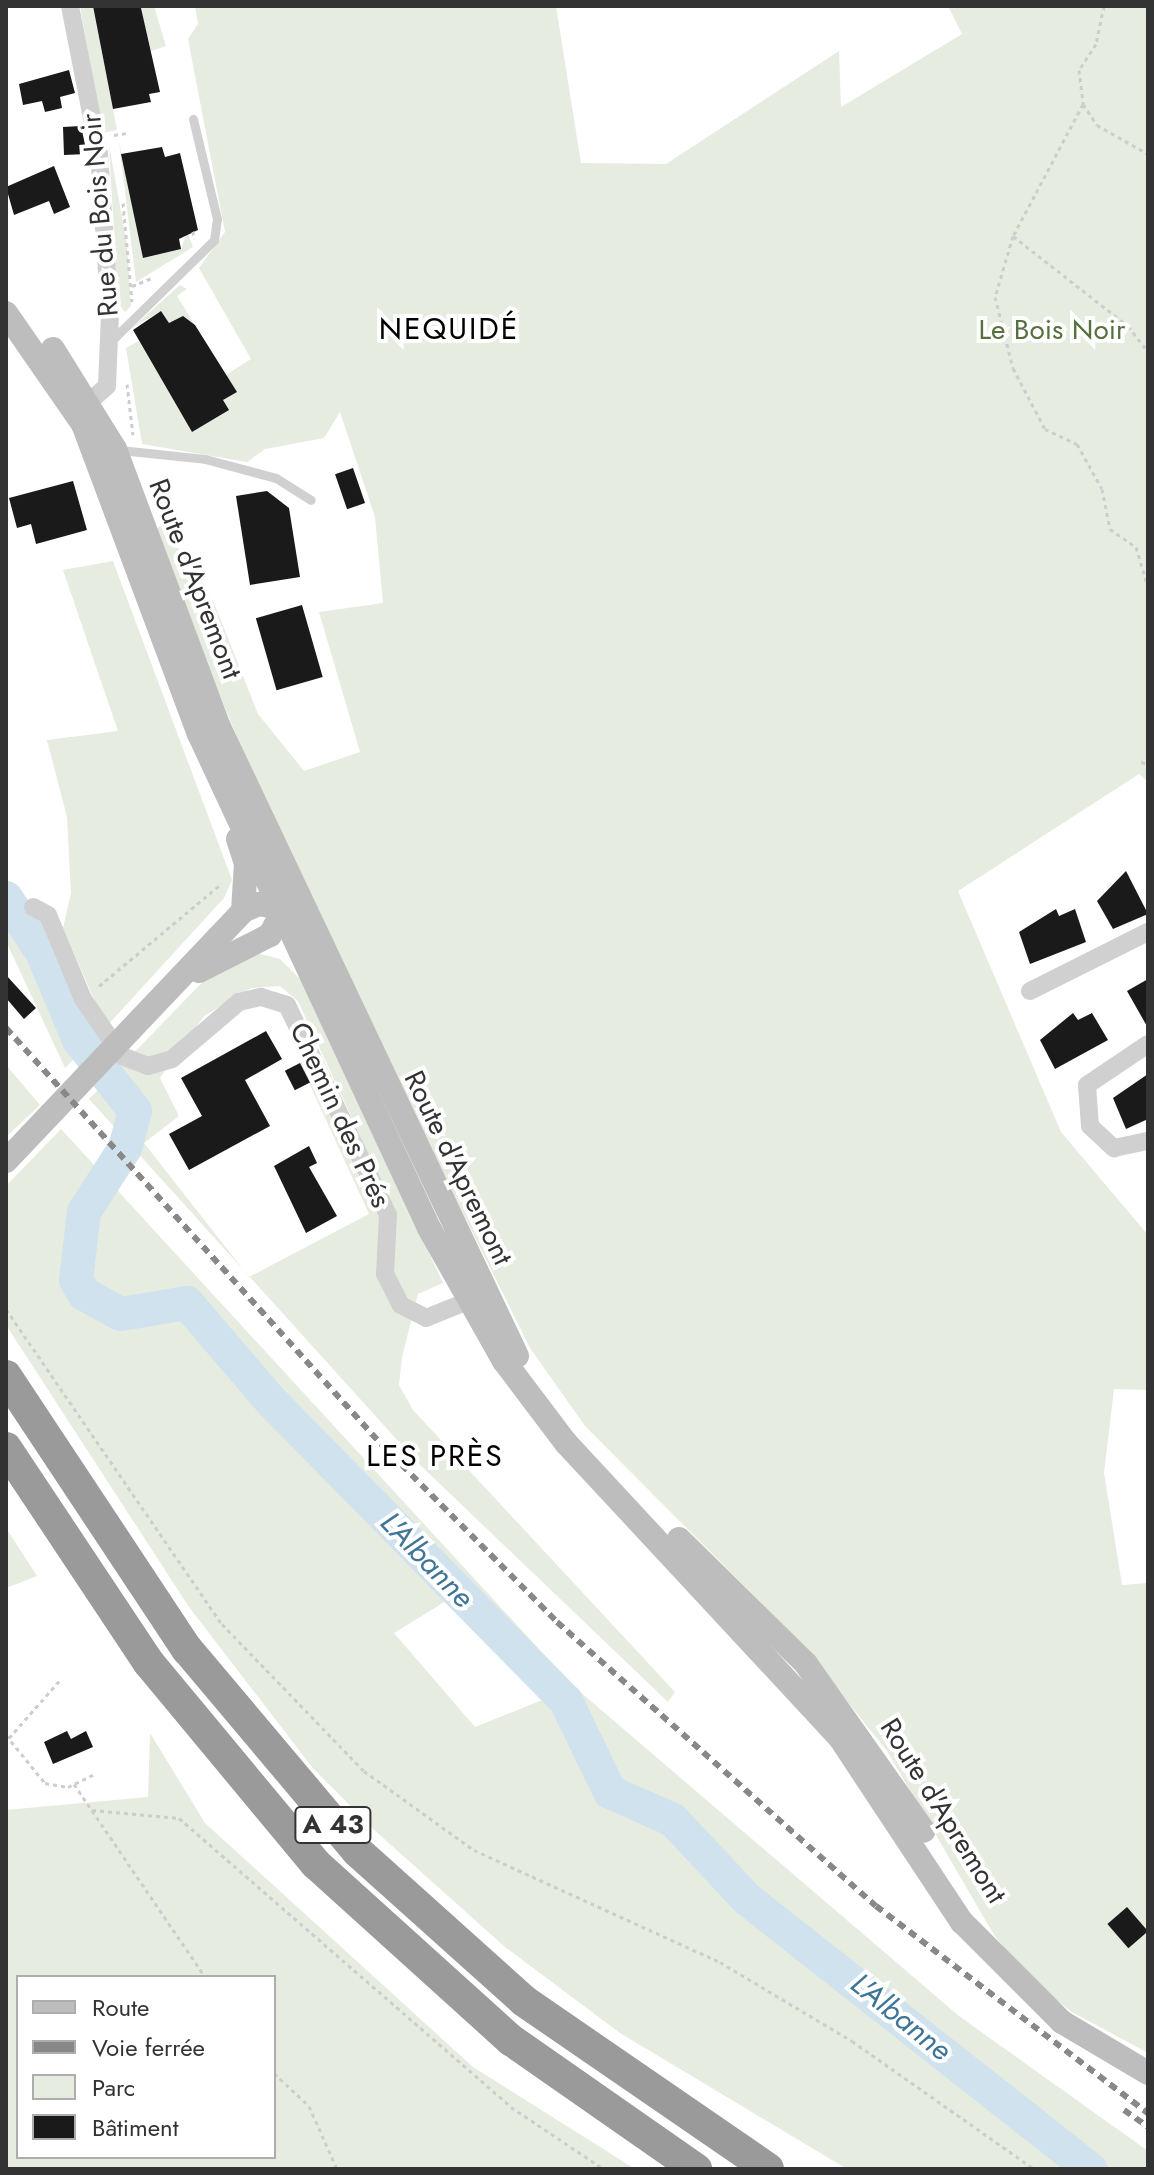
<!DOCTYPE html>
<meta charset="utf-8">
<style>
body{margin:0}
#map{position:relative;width:1154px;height:2175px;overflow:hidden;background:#fff;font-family:Jost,sans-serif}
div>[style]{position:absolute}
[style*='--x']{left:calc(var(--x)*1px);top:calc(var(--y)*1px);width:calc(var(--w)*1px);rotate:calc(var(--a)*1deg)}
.green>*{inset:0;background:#e6ecdf}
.river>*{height:34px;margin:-17px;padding:0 17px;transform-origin:17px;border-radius:17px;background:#cfe2ee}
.building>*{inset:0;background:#1a1a1a;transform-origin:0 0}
.path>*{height:3px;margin-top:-1.5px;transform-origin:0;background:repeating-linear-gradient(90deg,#cdcdcd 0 4px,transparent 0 8px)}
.service>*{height:9px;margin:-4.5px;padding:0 4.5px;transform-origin:4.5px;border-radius:4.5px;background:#d0d0d0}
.minor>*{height:18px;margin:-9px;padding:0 9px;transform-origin:9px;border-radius:9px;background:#d0d0d0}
.secondary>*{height:24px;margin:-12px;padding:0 12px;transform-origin:12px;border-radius:12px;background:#bdbdbd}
.motorway>*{height:32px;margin:-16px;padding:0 16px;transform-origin:16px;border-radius:16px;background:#9a9a9a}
.rail>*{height:6px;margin-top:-3px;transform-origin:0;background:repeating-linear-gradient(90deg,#888 0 8px,transparent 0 14px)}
span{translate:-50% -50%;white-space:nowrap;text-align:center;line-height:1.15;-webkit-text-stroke:8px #fff;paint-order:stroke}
.shield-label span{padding:2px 6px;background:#fff;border:2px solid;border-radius:6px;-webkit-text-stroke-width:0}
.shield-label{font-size:26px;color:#333;font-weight:700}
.street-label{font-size:28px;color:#333}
.park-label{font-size:28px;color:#56703f}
.neighbourhood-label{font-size:30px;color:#000;letter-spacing:2px}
.water-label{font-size:30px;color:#3f7597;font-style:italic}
.frame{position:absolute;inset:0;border:8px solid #333;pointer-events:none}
.legend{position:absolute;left:16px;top:1975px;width:260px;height:184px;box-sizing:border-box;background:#fff;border:2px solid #adadad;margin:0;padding:10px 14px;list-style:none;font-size:24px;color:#333}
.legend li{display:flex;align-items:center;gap:16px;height:40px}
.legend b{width:40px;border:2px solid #adadad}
</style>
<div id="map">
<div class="green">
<div style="clip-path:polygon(80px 6px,93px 6px,117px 130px,102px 133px)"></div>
<div style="clip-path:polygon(128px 6px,154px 6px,166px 46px,151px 51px,141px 9px)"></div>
<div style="clip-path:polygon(195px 6px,556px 6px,581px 163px,666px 164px,839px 51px,841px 107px,962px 34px,948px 6px,1148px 6px,1148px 782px,1139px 774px,958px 891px,1061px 1132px,1148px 1235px,1148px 1390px,1114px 1389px,1104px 1473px,1122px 1585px,1148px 1583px,1148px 2053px,1072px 2012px,1029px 1979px,994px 1935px,887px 1751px,799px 1641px,585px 1426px,530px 1348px,287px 859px,153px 532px,163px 524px,214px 603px,258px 714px,304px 771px,360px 752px,319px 612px,383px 603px,375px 517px,340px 412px,324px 438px,265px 449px,247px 462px,142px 444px,126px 348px,139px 341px,192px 432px,228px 410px,223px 400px,236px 392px,226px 375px,251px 359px,199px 268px,225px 232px,188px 39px,198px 24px)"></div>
<div style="clip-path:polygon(119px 142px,143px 258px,181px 249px,187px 232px,193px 247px,136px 282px)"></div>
<div style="clip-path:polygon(109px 145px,127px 245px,131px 306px,125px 312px,118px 303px)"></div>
<div style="clip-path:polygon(180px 285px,187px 289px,177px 296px,195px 325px,169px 323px,161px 311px,132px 328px)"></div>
<div style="clip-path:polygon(113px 561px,232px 880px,224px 898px,106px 1027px,63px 928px,71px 893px,67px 817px,47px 740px,118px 731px,63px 570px)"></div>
<div style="clip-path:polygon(17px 886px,54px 939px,98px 1036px,65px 1068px,6px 941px,6px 895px)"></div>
<div style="clip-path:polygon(evenodd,253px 952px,280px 959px,304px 983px,443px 1283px,418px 1294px,402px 1357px,399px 1385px,413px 1410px,675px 1692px,668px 1702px,417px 1462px,89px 1099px,218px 966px,253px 952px,280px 986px,298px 1001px,391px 1203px,306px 1059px,300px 1063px,369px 1214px,249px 1277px,144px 1143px,179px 1116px,160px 1078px,204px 1016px,251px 988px,280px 986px)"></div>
<div style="clip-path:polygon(6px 1065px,40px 1105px,6px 1137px)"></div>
<div style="clip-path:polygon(evenodd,61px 1129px,572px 1685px,959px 2016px,1148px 2151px,1148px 2169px,847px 2169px,620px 2033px,505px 1947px,372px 1828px,312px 1767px,189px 1607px,6px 1325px,6px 1186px,61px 1129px,446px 1601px,545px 1698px,545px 1699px,475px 1727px,394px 1633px,446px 1601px)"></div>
<div style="clip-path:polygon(6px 1528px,37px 1576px,6px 1588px)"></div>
<div style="clip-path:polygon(evenodd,150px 1733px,205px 1823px,473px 2067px,635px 2169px,6px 2169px,6px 1810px,148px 1797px,150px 1733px,18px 1977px,274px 1977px,274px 2157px,18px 2157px,18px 1977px)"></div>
</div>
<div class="river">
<div style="--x:6;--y:898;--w:65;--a:56.3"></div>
<div style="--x:42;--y:952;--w:95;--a:67.2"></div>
<div style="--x:79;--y:1040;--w:90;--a:51.7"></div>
<div style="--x:135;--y:1111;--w:38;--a:105"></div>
<div style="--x:125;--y:1148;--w:76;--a:122.6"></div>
<div style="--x:84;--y:1212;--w:68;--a:96.7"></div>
<div style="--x:76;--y:1280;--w:16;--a:60"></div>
<div style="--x:84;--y:1294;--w:42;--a:28.4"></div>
<div style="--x:121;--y:1314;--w:67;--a:-9.5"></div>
<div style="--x:187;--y:1303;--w:130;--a:49.4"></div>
<div style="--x:272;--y:1402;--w:419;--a:45.5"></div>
<div style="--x:566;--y:1701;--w:101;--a:64.2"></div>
<div style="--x:610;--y:1792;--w:69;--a:24"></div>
<div style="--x:673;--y:1820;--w:108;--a:46.9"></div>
<div style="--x:747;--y:1899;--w:437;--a:38.2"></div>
</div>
<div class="building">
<div style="clip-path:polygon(93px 6px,141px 8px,160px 92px,149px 94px,151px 102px,113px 109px)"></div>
<div style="clip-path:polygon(69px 70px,75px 93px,60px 97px,62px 108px,45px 112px,42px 101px,23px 105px,19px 84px)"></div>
<div style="clip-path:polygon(81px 126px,87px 154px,64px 155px,63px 127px)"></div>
<div style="clip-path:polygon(162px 147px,165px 157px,180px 153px,198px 230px,179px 239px,181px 249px,143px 258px,121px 154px)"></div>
<div style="clip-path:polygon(54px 166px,70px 207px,54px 214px,49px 201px,14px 215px,6px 187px)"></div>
<div style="clip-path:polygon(161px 311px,169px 323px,183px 316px,195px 325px,237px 392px,223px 400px,229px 410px,192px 432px,133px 330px)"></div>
<div style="left:353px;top:468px;width:37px;height:19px;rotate:71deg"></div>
<div style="clip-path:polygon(73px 481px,87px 530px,36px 544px,31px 524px,17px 528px,9px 498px)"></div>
<div style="clip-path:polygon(267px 491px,289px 508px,300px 577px,250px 585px,236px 496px)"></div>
<div style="left:302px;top:605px;width:75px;height:48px;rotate:74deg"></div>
<div style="clip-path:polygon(1126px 871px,1148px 914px,1113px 929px,1097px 901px)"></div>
<div style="clip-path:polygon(1056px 909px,1059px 916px,1075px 909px,1086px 942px,1030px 964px,1019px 932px)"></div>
<div style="clip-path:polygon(6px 975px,36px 1008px,24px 1019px,6px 998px)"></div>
<div style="clip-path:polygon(1148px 979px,1148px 1028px,1127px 991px)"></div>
<div style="clip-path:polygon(1073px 1013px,1078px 1020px,1092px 1013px,1108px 1040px,1055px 1069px,1040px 1040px)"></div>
<div style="clip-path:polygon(266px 1031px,282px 1059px,245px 1080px,270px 1126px,189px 1170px,169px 1134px,202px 1116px,181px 1078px)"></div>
<div style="left:300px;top:1063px;width:22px;height:17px;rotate:63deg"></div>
<div style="clip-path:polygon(1148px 1074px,1148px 1119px,1126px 1129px,1113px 1098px)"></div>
<div style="clip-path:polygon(309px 1146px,317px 1163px,309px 1167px,337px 1216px,306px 1233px,274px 1166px)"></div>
<div style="clip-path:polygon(67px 1731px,71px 1739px,86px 1731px,93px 1747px,53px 1764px,44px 1742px)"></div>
<div style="left:1127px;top:1907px;width:32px;height:26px;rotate:49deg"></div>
</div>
<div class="path">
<div style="--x:1104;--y:6;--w:39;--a:102"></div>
<div style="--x:1096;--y:44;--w:31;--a:123"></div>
<div style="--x:1079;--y:70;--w:34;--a:83"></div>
<div style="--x:1083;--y:104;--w:25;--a:56"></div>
<div style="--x:1097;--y:125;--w:59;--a:29.6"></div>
<div style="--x:1083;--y:104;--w:149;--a:117.9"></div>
<div style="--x:1013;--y:236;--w:64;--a:106.4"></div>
<div style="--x:995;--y:297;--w:73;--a:75.8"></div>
<div style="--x:1013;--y:368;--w:69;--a:62.3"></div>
<div style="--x:1045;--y:429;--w:35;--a:25"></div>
<div style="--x:1077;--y:444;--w:51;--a:60.9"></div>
<div style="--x:1102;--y:489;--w:41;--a:78.7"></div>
<div style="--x:1110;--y:529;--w:32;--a:35"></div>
<div style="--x:1136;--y:547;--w:42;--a:73.3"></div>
<div style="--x:114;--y:135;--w:12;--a:-9"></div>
<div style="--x:123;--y:203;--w:99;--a:84.8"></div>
<div style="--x:193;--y:231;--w:8;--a:83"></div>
<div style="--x:1013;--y:236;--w:146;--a:38"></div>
<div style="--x:1128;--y:326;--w:33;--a:52"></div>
<div style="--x:132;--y:286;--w:24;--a:-22"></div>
<div style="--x:127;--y:384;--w:51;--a:83.3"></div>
<div style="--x:1141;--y:762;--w:7;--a:16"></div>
<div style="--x:99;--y:986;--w:160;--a:-39.9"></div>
<div style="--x:6;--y:1309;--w:382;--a:55.6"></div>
<div style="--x:222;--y:1624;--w:204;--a:46"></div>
<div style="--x:364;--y:1771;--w:135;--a:35.7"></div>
<div style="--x:474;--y:1850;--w:270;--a:24.5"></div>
<div style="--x:720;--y:1962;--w:154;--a:30.9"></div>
<div style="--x:852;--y:2041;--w:223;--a:35.1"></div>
<div style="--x:6;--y:1735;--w:62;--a:50.9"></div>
<div style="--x:45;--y:1783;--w:23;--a:10"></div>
<div style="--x:68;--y:1787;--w:28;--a:-26"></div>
<div style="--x:9;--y:1738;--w:77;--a:-48.7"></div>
<div style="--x:74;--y:1784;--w:233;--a:55.8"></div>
<div style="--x:92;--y:1810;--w:87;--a:5.3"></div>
<div style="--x:179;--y:1818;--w:440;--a:41"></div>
<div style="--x:511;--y:2107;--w:112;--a:33.7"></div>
<div style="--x:274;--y:2073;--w:48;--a:43.3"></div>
<div style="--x:309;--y:2106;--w:69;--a:66"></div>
</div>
<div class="service">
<div style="--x:111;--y:341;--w:144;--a:-44.4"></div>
<div style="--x:214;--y:240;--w:21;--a:-82"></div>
<div style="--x:217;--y:219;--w:103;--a:-103.5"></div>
<div style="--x:120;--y:450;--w:85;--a:6"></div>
<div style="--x:205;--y:459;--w:73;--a:15"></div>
<div style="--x:276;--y:478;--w:41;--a:32.2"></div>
</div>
<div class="minor">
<div style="--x:70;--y:6;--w:151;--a:78.9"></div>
<div style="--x:99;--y:154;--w:160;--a:86.1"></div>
<div style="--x:110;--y:314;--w:72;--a:92.4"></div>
<div style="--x:107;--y:386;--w:38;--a:138"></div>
<div style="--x:33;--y:907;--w:17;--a:28"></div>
<div style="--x:48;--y:915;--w:91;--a:67.4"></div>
<div style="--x:83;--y:999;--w:69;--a:55.6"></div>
<div style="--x:122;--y:1056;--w:28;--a:21"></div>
<div style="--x:148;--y:1066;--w:25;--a:-16"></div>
<div style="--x:172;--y:1059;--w:88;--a:-40.4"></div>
<div style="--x:239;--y:1002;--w:23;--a:-13"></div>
<div style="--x:261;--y:997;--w:27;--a:17"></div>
<div style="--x:287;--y:1005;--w:233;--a:64.3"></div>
<div style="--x:388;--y:1215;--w:59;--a:92.9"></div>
<div style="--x:385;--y:1274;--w:35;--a:63"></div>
<div style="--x:401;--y:1305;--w:28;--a:27"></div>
<div style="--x:426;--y:1318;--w:56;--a:-22"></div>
<div style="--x:1030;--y:991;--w:132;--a:-26.6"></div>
<div style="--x:1148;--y:1044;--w:73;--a:146.1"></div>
<div style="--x:1087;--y:1085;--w:41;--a:85.8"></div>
<div style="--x:1090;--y:1126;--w:33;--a:43"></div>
<div style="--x:1114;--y:1148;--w:35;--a:-12"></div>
</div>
<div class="secondary">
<div style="--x:6;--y:313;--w:135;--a:55.3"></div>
<div style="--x:83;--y:424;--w:331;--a:69.5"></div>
<div style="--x:199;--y:734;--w:545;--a:65.03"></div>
<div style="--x:429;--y:1228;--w:153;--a:60.6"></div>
<div style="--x:504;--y:1361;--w:103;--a:52.9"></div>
<div style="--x:566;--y:1443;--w:403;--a:47.1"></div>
<div style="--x:840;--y:1738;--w:221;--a:56.5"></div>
<div style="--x:962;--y:1922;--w:141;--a:45"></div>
<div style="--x:1062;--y:2022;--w:100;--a:30.7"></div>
<div style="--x:53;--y:349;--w:118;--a:58.2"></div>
<div style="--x:115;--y:449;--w:297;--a:69.5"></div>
<div style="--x:219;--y:727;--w:696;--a:64.65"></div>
<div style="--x:238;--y:839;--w:25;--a:72"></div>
<div style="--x:246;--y:863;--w:48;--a:93.6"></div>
<div style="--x:199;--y:971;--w:80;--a:-26.9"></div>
<div style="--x:270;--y:935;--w:42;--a:-61.6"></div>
<div style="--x:6;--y:1161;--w:344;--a:-46.5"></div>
<div style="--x:243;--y:911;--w:17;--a:-24"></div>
<div style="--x:259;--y:904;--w:36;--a:11"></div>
<div style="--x:679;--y:1539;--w:178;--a:44.5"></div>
<div style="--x:806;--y:1664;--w:204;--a:54.8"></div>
</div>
<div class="motorway">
<div style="--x:6;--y:1376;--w:328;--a:56.5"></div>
<div style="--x:187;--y:1649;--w:264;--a:49.9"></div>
<div style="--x:357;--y:1851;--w:224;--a:41.9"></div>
<div style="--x:524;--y:2001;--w:296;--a:34.5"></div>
<div style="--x:6;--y:1448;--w:258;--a:56.4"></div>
<div style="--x:149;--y:1663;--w:261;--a:50.3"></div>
<div style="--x:316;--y:1864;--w:263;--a:42.1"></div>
<div style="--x:511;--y:2040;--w:226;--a:34.9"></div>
</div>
<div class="rail">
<div style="--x:6;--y:1028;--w:561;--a:47.96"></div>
<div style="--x:382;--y:1445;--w:249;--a:45.3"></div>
<div style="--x:557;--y:1622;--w:427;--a:41.7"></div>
<div style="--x:876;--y:1906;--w:342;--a:37.3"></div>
<div style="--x:1124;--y:2110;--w:29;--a:35"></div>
</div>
<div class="shield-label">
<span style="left:333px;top:1825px">A 43</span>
</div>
<div class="street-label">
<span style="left:100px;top:215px;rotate:-95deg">Rue du Bois Noir</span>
<span style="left:195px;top:579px;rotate:69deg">Route d'Apremont</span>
<span style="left:340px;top:1115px;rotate:65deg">Chemin des Prés</span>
<span style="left:458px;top:1168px;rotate:64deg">Route d'Apremont</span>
<span style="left:943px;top:1811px;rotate:58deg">Route d'Apremont</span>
</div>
<div class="park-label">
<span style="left:1052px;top:330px">Le Bois Noir</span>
</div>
<div class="neighbourhood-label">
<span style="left:449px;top:329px">NEQUIDÉ</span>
<span style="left:435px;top:1456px">LES PRÈS</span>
</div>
<div class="water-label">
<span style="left:427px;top:1560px;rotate:46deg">L'Albanne</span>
<span style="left:901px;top:2017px;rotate:39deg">L'Albanne</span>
</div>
<div class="frame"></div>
<ul class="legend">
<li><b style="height:10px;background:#bdbdbd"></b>Route</li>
<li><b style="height:10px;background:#888"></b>Voie ferrée</li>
<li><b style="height:22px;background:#e6ecdf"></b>Parc</li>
<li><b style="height:22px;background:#1a1a1a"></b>Bâtiment</li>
</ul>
</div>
